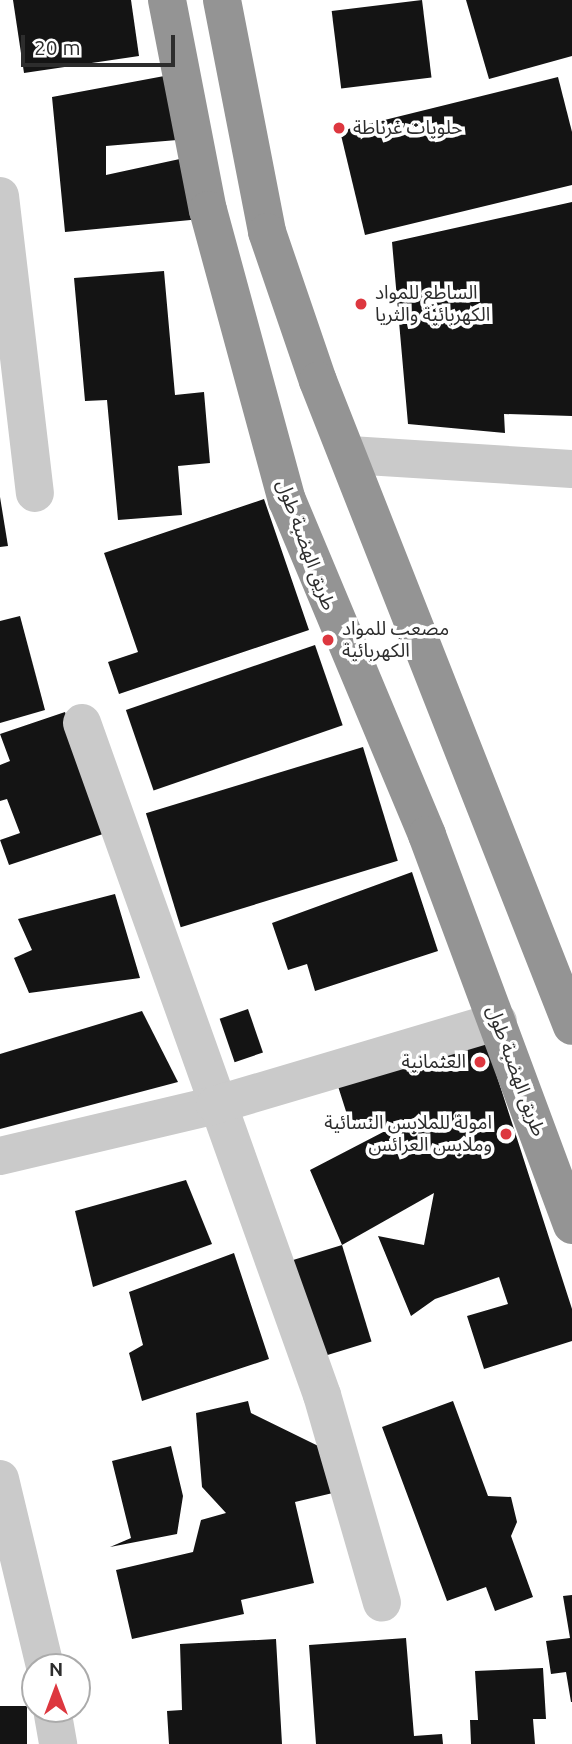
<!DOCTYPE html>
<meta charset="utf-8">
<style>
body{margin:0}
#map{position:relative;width:572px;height:1744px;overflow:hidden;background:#fff;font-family:Ubuntu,"Noto Sans Arabic",sans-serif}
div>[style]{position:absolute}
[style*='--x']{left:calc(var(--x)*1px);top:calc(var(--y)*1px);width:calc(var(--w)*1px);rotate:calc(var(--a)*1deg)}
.building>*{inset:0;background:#141414;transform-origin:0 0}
.street>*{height:38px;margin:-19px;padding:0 19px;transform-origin:19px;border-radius:19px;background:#cacaca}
.highway>*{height:38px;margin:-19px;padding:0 19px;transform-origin:19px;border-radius:19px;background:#949494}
.dots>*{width:19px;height:19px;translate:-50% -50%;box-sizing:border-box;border:4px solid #fff;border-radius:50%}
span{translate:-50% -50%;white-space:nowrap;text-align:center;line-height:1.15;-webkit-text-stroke:7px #fff;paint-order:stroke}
.poi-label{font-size:19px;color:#2d2d2d}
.left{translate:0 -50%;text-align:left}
.right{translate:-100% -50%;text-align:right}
.street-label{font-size:19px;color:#2d2d2d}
.north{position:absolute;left:21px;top:1653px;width:70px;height:70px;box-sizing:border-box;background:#fff;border:2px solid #ababab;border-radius:50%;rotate:0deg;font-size:19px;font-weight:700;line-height:28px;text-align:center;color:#2d2d2d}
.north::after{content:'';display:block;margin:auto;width:24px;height:32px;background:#dd373f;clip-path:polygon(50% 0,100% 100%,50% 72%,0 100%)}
.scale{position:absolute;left:21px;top:35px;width:154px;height:32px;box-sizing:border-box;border:4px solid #2d2d2d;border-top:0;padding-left:9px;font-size:21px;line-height:24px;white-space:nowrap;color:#2d2d2d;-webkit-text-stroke:5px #fff;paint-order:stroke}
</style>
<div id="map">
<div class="building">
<div style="clip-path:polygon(13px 0,131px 0,139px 56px,24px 73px)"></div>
<div style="left:422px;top:0;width:78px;height:91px;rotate:83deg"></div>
<div style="clip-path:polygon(466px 0,572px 0,572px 56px,489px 79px)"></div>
<div style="clip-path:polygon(175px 74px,189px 139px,106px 146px,106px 175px,189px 157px,201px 219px,65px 232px,52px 97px)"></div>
<div style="clip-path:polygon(558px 77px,572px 132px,572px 185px,365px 235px,340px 131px)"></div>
<div style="clip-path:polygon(572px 202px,572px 416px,504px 414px,505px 433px,408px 424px,392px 242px)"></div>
<div style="clip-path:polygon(164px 271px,175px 395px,204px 392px,210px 463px,178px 466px,182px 515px,118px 520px,107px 400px,85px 401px,74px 278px)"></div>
<div style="clip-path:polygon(0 497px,8px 546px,0 547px)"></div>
<div style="clip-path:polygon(264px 499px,309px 630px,119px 694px,108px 662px,138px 652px,104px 553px)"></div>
<div style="clip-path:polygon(20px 616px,45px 710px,0 723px,0 621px)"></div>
<div style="left:315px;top:645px;width:85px;height:200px;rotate:71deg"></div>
<div style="clip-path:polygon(65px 712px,106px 833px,9px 865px,0 840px,20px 833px,7px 799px,0 801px,0 765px,10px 761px,0 734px)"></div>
<div style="left:363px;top:747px;width:119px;height:227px;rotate:73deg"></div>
<div style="clip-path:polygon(412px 872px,438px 951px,315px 991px,307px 964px,288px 970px,272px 923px)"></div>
<div style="clip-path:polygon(115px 894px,140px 978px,29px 993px,14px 958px,32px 950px,18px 919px)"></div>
<div style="left:248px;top:1009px;width:46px;height:30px;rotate:71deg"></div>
<div style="clip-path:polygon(142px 1011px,178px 1082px,0 1129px,0 1054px)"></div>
<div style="clip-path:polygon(483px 1033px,572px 1309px,572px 1341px,484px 1369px,467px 1316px,508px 1304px,499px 1277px,435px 1299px,411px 1316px,378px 1236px,424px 1245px,434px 1193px,342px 1245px,310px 1170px,389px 1129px,351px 1127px,336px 1080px)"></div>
<div style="clip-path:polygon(186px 1180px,212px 1244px,93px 1287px,75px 1211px)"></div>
<div style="left:342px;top:1245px;width:101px;height:52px;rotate:73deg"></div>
<div style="clip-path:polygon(234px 1253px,269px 1359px,142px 1401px,129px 1353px,143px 1345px,129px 1292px)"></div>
<div style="clip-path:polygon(248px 1401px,251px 1413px,353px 1463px,358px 1487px,295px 1502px,314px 1583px,241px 1600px,244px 1614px,132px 1639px,116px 1570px,193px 1552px,201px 1520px,226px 1513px,202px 1487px,196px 1413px)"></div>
<div style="clip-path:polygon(453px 1401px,488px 1496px,511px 1497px,517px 1522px,511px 1536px,533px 1597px,495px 1611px,486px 1587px,447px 1601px,382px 1427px)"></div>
<div style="clip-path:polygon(171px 1446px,183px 1496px,177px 1534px,110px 1547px,131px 1538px,112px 1461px)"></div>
<div style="clip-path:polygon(572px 1595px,572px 1702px,571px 1702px,566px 1672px,551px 1674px,546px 1641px,570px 1638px,563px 1596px)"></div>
<div style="clip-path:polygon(406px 1638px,414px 1736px,442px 1734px,443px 1744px,316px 1744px,309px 1645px)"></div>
<div style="clip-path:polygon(276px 1639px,282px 1744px,169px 1744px,167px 1711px,182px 1710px,180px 1644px)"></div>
<div style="clip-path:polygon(543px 1668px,546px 1719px,533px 1719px,535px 1744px,471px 1744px,470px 1720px,478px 1720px,475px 1671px)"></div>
<div style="left:0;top:1706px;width:27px;height:38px"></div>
</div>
<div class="street">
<div style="--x:0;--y:196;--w:299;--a:83.3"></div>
<div style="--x:350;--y:455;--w:222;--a:3.6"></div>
<div style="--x:82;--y:723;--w:714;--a:70.35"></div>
<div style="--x:322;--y:1395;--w:216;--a:73.9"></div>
<div style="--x:0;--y:1156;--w:221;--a:-13.3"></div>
<div style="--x:215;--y:1105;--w:295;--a:-16.5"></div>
<div style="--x:0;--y:1479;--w:193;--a:76.5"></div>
<div style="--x:52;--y:1709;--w:36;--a:80"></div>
</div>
<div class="highway">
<div style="--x:167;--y:0;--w:214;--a:79"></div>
<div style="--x:208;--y:210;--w:301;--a:74.8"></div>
<div style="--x:287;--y:500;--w:363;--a:67.3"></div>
<div style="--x:427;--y:835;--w:416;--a:69.6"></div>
<div style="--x:222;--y:0;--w:236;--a:79"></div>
<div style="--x:267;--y:232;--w:157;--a:71.1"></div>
<div style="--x:318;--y:381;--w:693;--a:68.51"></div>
</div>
<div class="dots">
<div style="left:339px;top:128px;background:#dd373f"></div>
<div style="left:361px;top:304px;background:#dd373f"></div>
<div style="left:328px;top:640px;background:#dd373f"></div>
<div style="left:480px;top:1062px;background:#dd373f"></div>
<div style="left:506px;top:1134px;background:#dd373f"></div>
</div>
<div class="poi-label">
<span class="left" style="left:353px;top:128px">حلويات غرناطة</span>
<span class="left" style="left:375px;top:304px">الساطع للمواد<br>الكهربائية والثريا</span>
<span class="left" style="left:342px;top:640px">مصعب للمواد<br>الكهربائية</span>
<span class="right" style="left:466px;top:1062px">العثمانية</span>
<span class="right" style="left:492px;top:1134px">امولة للملابس النسائية<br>وملابس العرائس</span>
</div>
<div class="street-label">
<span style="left:306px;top:545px;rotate:70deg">طريق الهضبة طول</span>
<span style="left:516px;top:1071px;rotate:70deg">طريق الهضبة طول</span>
</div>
<div class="north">N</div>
<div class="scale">20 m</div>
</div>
